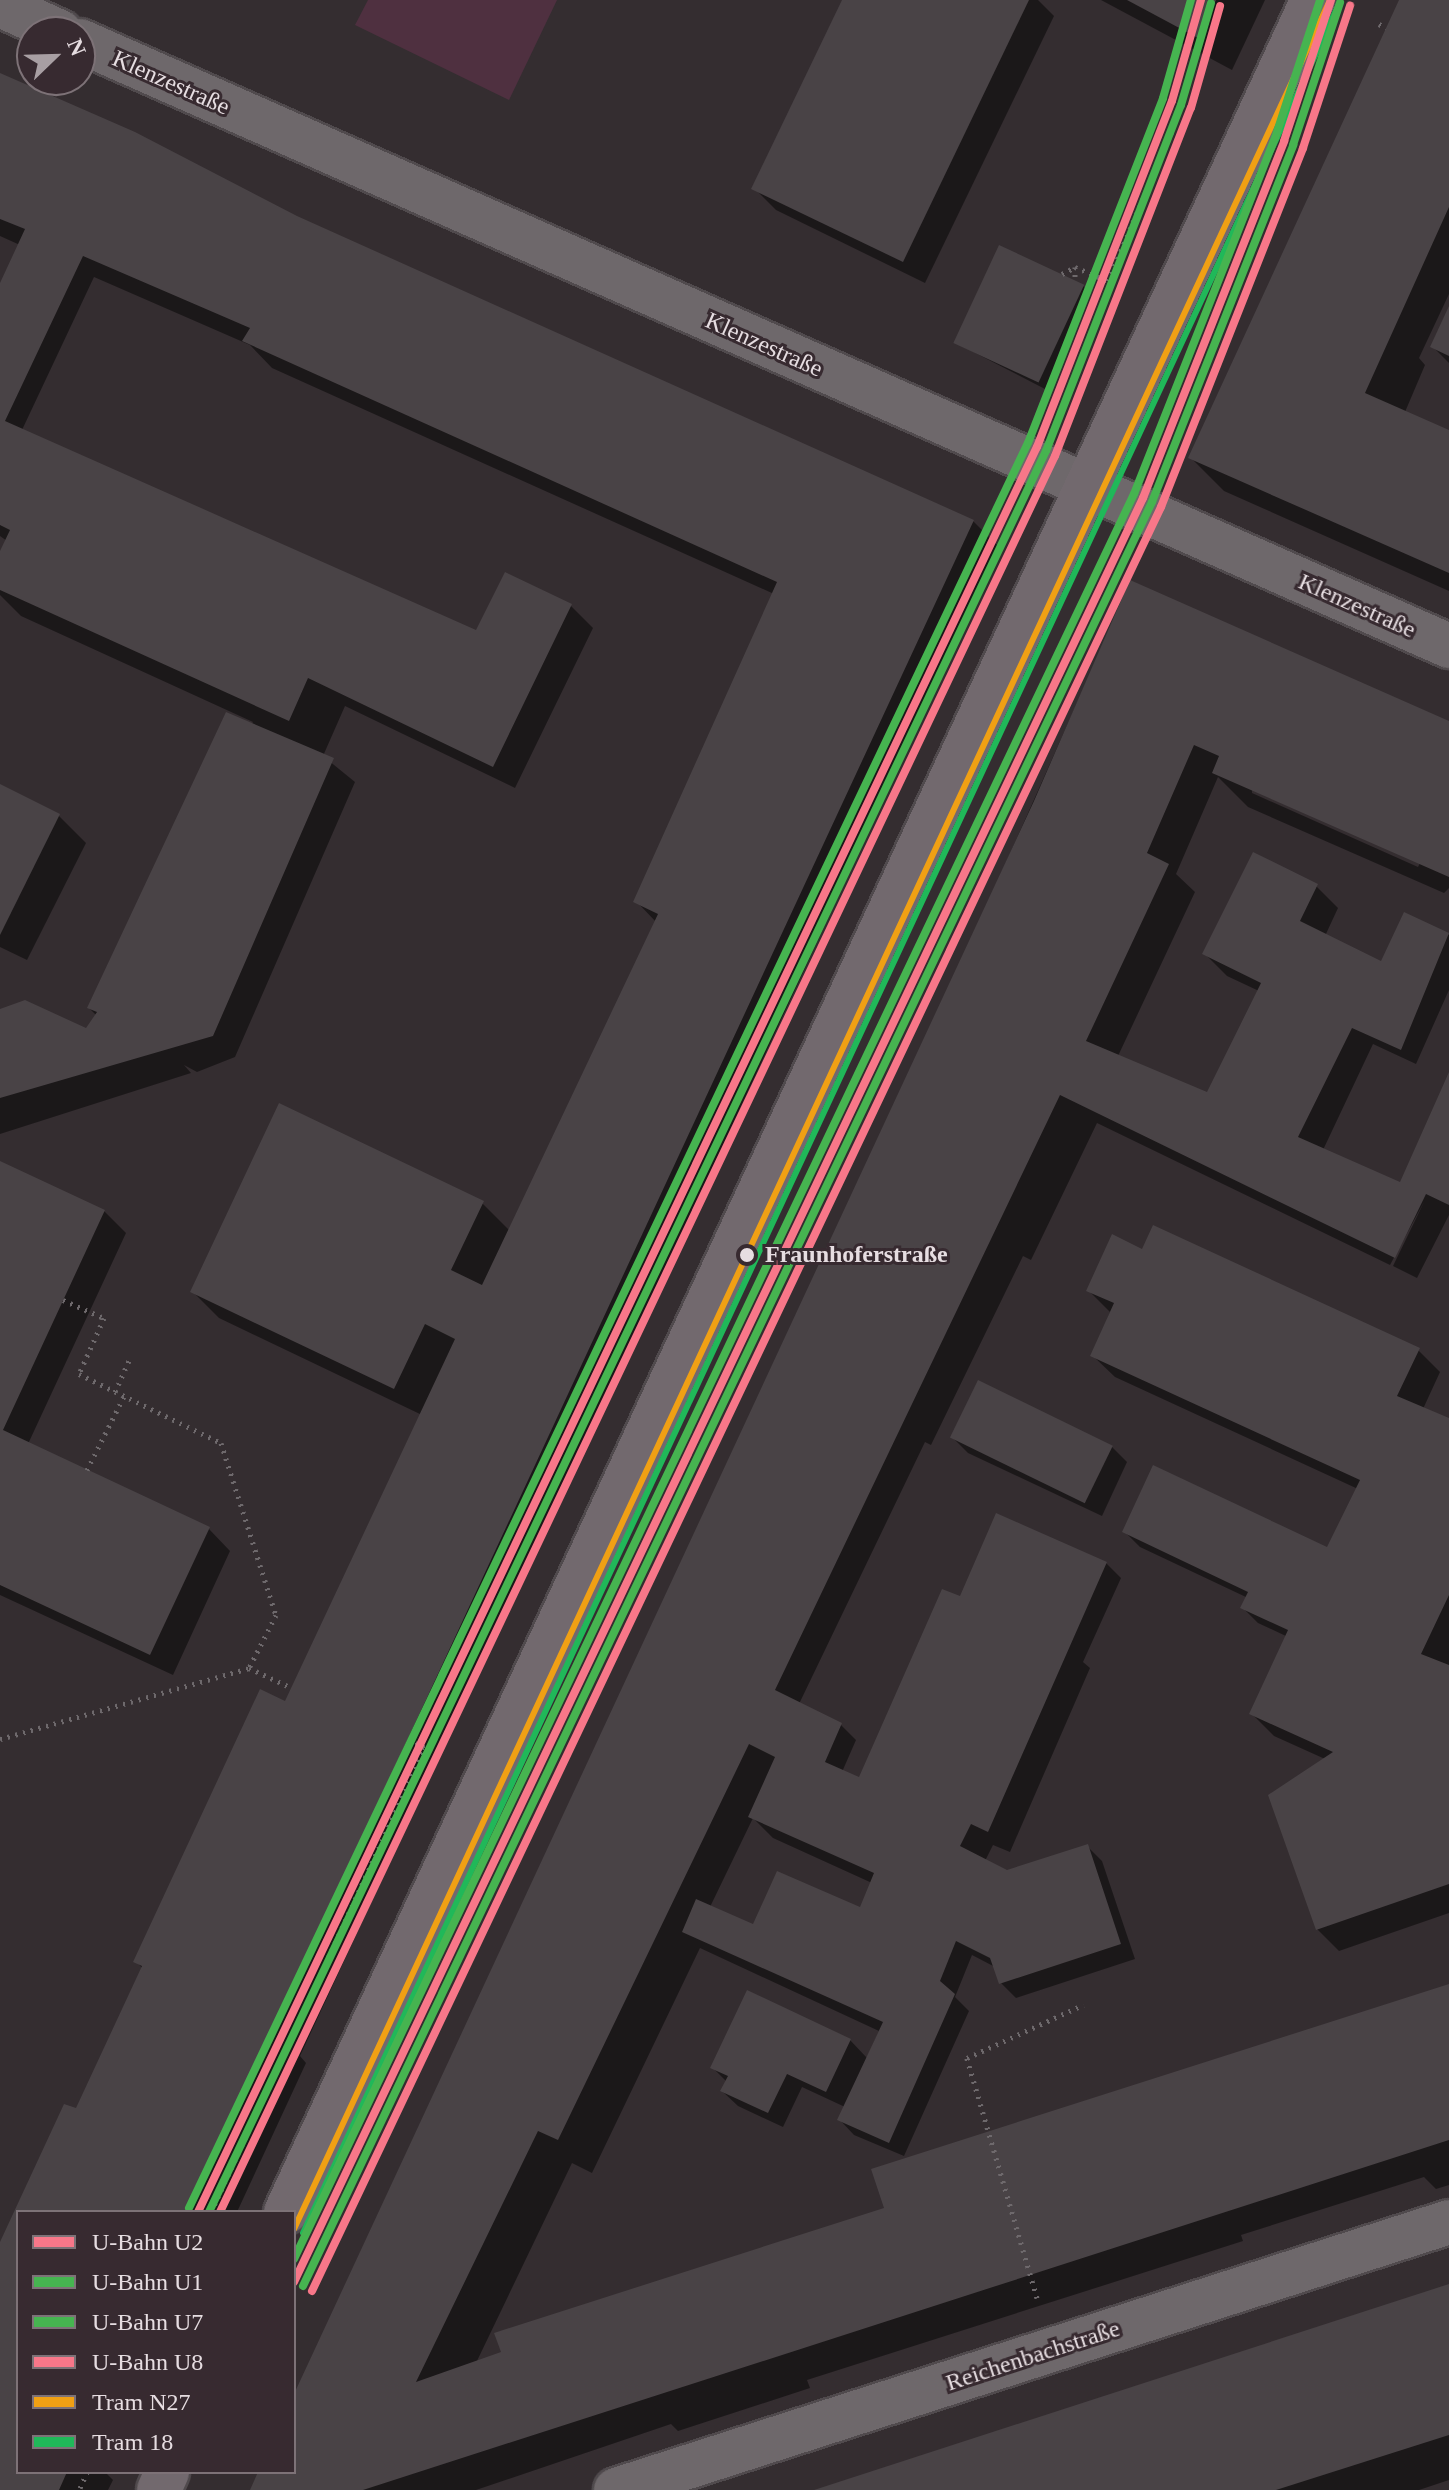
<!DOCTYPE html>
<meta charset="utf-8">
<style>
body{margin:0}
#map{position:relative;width:1449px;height:2490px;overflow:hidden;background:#342d30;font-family:"Times New Roman",serif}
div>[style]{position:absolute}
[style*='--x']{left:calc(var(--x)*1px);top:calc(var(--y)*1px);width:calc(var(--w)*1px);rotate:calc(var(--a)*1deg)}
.green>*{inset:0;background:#4f3040}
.shadow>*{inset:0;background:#0007}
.building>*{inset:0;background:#494346;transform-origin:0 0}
.path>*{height:5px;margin-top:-2.5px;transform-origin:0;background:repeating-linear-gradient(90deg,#6e696c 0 2px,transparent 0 8px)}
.roads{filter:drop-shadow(2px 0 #504a4d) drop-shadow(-2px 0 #504a4d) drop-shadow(0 2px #504a4d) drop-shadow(0 -2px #504a4d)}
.minor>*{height:44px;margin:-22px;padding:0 22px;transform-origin:22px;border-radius:22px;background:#6e686b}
.secondary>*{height:44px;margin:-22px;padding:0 22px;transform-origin:22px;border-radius:22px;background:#72696e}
.tram-1>*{height:6px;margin:-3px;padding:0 3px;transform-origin:3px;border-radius:3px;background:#f0a014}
.tram-2>*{height:6px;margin:-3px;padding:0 3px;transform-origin:3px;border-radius:3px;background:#20b859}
.metro-1>*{height:8px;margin:-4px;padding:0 4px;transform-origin:4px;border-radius:4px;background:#f87789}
.metro-2>*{height:8px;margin:-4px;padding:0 4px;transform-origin:4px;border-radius:4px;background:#46b450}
.metro-3>*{height:8px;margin:-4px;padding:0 4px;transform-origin:4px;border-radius:4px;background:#46b450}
.metro-4>*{height:8px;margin:-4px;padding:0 4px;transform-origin:4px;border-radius:4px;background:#f87789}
.dots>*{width:22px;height:22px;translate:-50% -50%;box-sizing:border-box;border:4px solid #372a30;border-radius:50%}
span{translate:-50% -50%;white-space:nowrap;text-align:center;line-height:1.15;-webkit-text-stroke:6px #372a30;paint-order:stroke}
.street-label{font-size:24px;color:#e6dde1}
.stop-label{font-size:24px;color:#e6dde1;font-weight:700}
.left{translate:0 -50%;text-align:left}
.legend{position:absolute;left:16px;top:2210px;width:280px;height:264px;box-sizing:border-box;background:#372a30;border:2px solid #7d7277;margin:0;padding:10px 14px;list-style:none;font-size:24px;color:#e6dde1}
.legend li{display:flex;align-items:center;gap:16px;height:40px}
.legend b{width:40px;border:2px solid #7d7277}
.north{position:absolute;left:16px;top:16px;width:80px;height:80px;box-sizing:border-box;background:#372a30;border:2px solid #7d7277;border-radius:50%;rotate:67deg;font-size:22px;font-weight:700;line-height:32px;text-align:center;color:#e6dde1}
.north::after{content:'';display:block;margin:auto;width:28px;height:36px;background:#a89fa3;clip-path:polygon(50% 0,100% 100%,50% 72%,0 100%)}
</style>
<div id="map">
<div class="green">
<div style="clip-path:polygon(368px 0,557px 0,509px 100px,355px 25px)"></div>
</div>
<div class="shadow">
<div style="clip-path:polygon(844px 0,1038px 0,1054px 16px,925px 283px,776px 210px,754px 188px)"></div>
<div style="clip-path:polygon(1101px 0,1265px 0,1232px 70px)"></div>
<div style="clip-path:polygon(1401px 0,1449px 0,1449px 294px,1419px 358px,1425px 365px,1405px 412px,1449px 432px,1449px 591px,1224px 491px,1190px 457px)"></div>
<div style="clip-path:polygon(0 75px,296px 218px,973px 521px,1000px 548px,300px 2056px,306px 2063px,237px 2212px,18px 2212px,18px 2472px,105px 2472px,113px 2480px,108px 2490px,0 2490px,0 2247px,65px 2106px,77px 2111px,143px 1969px,136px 1961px,286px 1704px,422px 1415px,219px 1318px,192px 1291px,482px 1203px,510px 1231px,656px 922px,636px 901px,774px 594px,272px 368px,250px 345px,94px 277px,22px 430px,477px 633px,571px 606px,593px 628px,515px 788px,345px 706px,323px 756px,355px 782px,235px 1057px,197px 1072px,184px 1065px,191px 1073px,0 1134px,0 1011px,86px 1030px,97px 1016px,89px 1008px,253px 722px,21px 616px,0 595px,0 555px,7px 541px,0 536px,0 287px,20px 245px,0 236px)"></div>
<div style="clip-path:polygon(1083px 286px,1090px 293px,1045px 389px,956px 343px)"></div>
<div style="clip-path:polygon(1449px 311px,1449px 363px,1433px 347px)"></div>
<div style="clip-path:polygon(evenodd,1131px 582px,1449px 723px,1449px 888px,1444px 893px,1248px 807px,1218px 777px,1176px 874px,1195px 892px,1118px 1056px,1207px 1095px,1259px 991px,1227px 976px,1205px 954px,1316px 886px,1338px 908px,1325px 936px,1382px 966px,1405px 915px,1449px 935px,1449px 990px,1416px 1064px,1373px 1044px,1323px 1150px,1401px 1185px,1449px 1077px,1449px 1215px,1417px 1278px,1393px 1266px,1424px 1202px,1390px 1265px,1097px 1123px,1031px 1260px,1023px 1256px,931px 1445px,925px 1442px,799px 1704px,841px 1725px,856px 1740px,842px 1772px,860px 1780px,968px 1602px,1106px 1563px,1121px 1578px,1083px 1662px,1090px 1668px,1010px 1852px,993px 1845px,985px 1861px,1007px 1872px,1087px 1846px,1102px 1861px,1135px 1959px,1016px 1998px,1001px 1983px,995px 1967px,972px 1955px,955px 1997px,969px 2011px,904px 2156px,854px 2135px,839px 2119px,845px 2107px,802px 2087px,783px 2127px,738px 2106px,722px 2091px,727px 2082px,713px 2068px,850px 2040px,867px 2058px,879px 2031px,700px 1948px,592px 2173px,572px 2163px,476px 2363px,887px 2209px,1449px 1986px,1449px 2185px,1436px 2189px,1424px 2177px,1241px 2235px,1243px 2241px,807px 2380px,810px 2388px,678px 2431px,671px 2424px,476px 2490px,252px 2490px,260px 2472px,294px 2472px,294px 2399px,954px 979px,1131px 582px,1252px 789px,1420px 863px,1418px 867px,1252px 793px,1252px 789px,1131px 582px,753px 1818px,773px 1838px,872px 1883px,861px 1910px,754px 1927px,710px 1907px,753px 1818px)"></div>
<div style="clip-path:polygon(0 786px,59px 816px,86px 843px,27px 960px,0 947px)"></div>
<div style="clip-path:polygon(0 1163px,104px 1211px,126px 1233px,28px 1444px,209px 1529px,230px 1551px,173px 1675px,0 1595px)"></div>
<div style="clip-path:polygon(1143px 1251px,1418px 1350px,1440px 1372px,1423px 1409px,1449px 1421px,1449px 1913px,1339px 1951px,1317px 1929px,1325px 1759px,1274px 1736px,1252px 1714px,1288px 1637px,1258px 1623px,1243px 1608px,1248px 1598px,1140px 1547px,1125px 1532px,1328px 1551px,1358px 1489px,1115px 1377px,1093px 1356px,1110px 1312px,1088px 1290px)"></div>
<div style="clip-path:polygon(953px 1438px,1112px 1447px,1127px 1462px,1102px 1516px,968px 1453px)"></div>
<div style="clip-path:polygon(1449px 2288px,1449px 2480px,1419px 2490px,827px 2490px)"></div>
</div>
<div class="building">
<div style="clip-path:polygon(842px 0,1029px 0,903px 262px,751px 189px)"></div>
<div style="clip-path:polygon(1127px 0,1216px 0,1198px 38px)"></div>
<div style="clip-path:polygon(1399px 0,1449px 0,1449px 207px,1365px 393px,1449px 430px,1449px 573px,1188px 458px)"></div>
<div style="clip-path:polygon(0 73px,135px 132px,297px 216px,974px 520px,188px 2212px,18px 2212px,18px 2472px,67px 2472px,59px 2490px,0 2490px,0 2242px,64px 2104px,76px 2108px,142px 1966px,133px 1962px,260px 1689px,285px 1701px,455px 1339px,425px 1324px,394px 1389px,190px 1292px,279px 1103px,484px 1201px,451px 1270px,482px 1285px,658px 914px,633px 902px,777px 582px,242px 341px,250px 328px,83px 256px,5px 421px,476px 630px,505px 572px,572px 604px,493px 767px,308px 678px,289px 721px,0 590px,0 551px,10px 530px,0 525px,0 283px,25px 229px,0 219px)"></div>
<div style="left:999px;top:245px;width:94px;height:108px;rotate:25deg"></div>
<div style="clip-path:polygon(1449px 306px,1449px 356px,1430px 347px)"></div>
<div style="clip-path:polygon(1130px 580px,1449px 721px,1449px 877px,1212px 773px,1219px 756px,1194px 745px,1147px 853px,1169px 864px,1086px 1041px,1207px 1092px,1261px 983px,1202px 954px,1253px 852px,1318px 884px,1300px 921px,1381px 961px,1404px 912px,1449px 933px,1401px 1050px,1352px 1028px,1298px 1137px,1400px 1182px,1449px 1072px,1449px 1205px,1426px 1194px,1395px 1258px,1060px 1095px,775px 1690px,842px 1723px,825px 1762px,859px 1777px,942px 1589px,960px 1596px,996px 1513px,1107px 1562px,988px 1832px,971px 1824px,960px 1846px,1007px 1870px,1088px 1844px,1121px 1944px,999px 1984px,990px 1958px,956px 1941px,940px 1981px,955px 1994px,889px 2143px,837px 2120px,883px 2022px,682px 1932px,696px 1899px,753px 1924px,777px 1871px,860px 1907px,874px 1873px,748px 1817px,775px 1757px,749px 1744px,558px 2140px,538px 2131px,416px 2382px,501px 2352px,494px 2333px,884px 2208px,871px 2169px,1449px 1984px,1449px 2140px,363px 2490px,250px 2490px,258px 2472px,294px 2472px,294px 2394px,1034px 801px)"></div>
<div style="clip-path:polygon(226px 712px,334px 758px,213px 1036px,0 1098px,0 1009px,25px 1000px,86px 1028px,97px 1012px,87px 1008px)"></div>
<div style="clip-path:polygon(0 784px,60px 814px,0 935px)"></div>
<div style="clip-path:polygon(0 1161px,105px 1210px,3px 1430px,210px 1527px,150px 1655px,0 1585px)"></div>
<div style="clip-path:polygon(1153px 1225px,1420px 1348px,1397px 1396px,1449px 1418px,1449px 1595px,1421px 1654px,1449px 1665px,1449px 1884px,1316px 1930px,1268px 1795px,1333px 1752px,1249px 1714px,1288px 1630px,1240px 1608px,1248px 1592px,1122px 1532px,1153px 1465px,1327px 1547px,1360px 1480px,1090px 1356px,1114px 1303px,1086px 1291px,1112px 1234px,1142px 1249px)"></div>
<div style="left:978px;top:1380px;width:150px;height:64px;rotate:26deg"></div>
<div style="clip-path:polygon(747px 1990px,851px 2039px,826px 2092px,787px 2074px,768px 2113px,720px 2091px,728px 2076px,710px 2068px)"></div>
<div style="clip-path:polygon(1449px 2284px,1449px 2435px,1276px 2490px,814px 2490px)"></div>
</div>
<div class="path">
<div style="--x:1379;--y:24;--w:8;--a:30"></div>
<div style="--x:1075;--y:267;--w:38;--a:23"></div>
<div style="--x:1062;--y:274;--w:15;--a:-28"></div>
<div style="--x:1075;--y:267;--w:14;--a:90"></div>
<div style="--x:1108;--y:281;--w:168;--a:-66.9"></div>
<div style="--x:63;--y:1300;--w:45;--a:23.7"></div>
<div style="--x:104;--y:1318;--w:61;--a:114.1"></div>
<div style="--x:79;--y:1374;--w:158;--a:25.9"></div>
<div style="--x:221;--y:1443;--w:181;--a:72.3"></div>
<div style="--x:276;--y:1615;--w:59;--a:117"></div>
<div style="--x:115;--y:1392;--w:36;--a:-66"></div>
<div style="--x:87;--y:1470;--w:83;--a:-63.4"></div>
<div style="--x:0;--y:1739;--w:259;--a:-15.9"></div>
<div style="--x:249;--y:1668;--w:45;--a:24.9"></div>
<div style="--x:408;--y:1740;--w:34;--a:24"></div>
<div style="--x:211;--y:2212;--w:511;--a:-65.24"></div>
<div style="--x:1037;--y:2298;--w:250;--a:-106.3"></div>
<div style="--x:967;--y:2058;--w:128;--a:-24.6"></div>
<div style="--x:80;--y:2488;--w:17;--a:-66"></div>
</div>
<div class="roads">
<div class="minor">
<div style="--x:0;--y:5;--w:66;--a:24.2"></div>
<div style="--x:80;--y:41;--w:1497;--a:23.84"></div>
<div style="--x:616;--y:2490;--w:875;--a:-17.83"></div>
</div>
<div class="secondary">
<div style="--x:286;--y:2212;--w:2439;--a:-65.1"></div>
<div style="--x:159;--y:2490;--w:20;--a:-66"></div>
</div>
</div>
<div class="tram-1">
<div style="--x:294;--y:2229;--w:2458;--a:-65.07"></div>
</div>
<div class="tram-2">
<div style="--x:303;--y:2233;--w:2458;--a:-65.07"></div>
</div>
<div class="metro-1">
<div style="--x:198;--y:2212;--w:1954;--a:-64.58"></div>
<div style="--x:1037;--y:447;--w:371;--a:-68.7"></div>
<div style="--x:1172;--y:101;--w:105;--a:-74"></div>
<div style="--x:294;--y:2282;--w:1976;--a:-64.55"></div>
<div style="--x:1143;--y:498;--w:384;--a:-68.4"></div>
<div style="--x:1284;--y:141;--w:149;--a:-71.6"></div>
</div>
<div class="metro-2">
<div style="--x:209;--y:2212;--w:1950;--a:-64.58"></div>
<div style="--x:1046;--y:451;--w:371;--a:-68.7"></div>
<div style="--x:1181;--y:105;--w:106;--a:-73.6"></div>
<div style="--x:303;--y:2286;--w:1976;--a:-64.55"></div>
<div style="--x:1152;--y:502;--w:384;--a:-68.4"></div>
<div style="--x:1293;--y:145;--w:150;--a:-71.7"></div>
</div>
<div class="metro-3">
<div style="--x:189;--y:2208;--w:1954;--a:-64.58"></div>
<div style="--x:1028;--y:443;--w:370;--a:-68.6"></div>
<div style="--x:1163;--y:98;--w:102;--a:-74.1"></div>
<div style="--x:294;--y:2259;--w:1955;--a:-64.55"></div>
<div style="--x:1134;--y:494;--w:383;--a:-68.4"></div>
<div style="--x:1275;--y:138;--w:145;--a:-71.9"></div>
</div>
<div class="metro-4">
<div style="--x:220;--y:2212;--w:1944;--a:-64.57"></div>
<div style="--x:1055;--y:456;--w:374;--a:-68.7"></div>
<div style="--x:1191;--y:108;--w:106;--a:-74.1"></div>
<div style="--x:312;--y:2291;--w:1976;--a:-64.55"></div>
<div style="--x:1161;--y:507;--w:386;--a:-68.4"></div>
<div style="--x:1303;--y:148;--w:150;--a:-71.7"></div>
</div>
<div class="dots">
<div style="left:747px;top:1255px;background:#e6dde1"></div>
</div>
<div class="street-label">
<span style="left:171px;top:83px;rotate:24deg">Klenzestraße</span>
<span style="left:764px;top:345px;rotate:24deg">Klenzestraße</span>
<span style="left:1357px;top:606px;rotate:24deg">Klenzestraße</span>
<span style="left:1033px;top:2356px;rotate:-18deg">Reichenbachstraße</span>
</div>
<div class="stop-label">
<span class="left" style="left:765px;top:1255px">Fraunhoferstraße</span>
</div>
<ul class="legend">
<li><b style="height:10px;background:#f87789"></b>U-Bahn U2</li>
<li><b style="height:10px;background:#46b450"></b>U-Bahn U1</li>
<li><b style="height:10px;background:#46b450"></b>U-Bahn U7</li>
<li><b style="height:10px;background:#f87789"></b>U-Bahn U8</li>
<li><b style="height:10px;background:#f0a014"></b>Tram N27</li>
<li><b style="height:10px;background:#20b859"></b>Tram 18</li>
</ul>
<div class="north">N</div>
</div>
